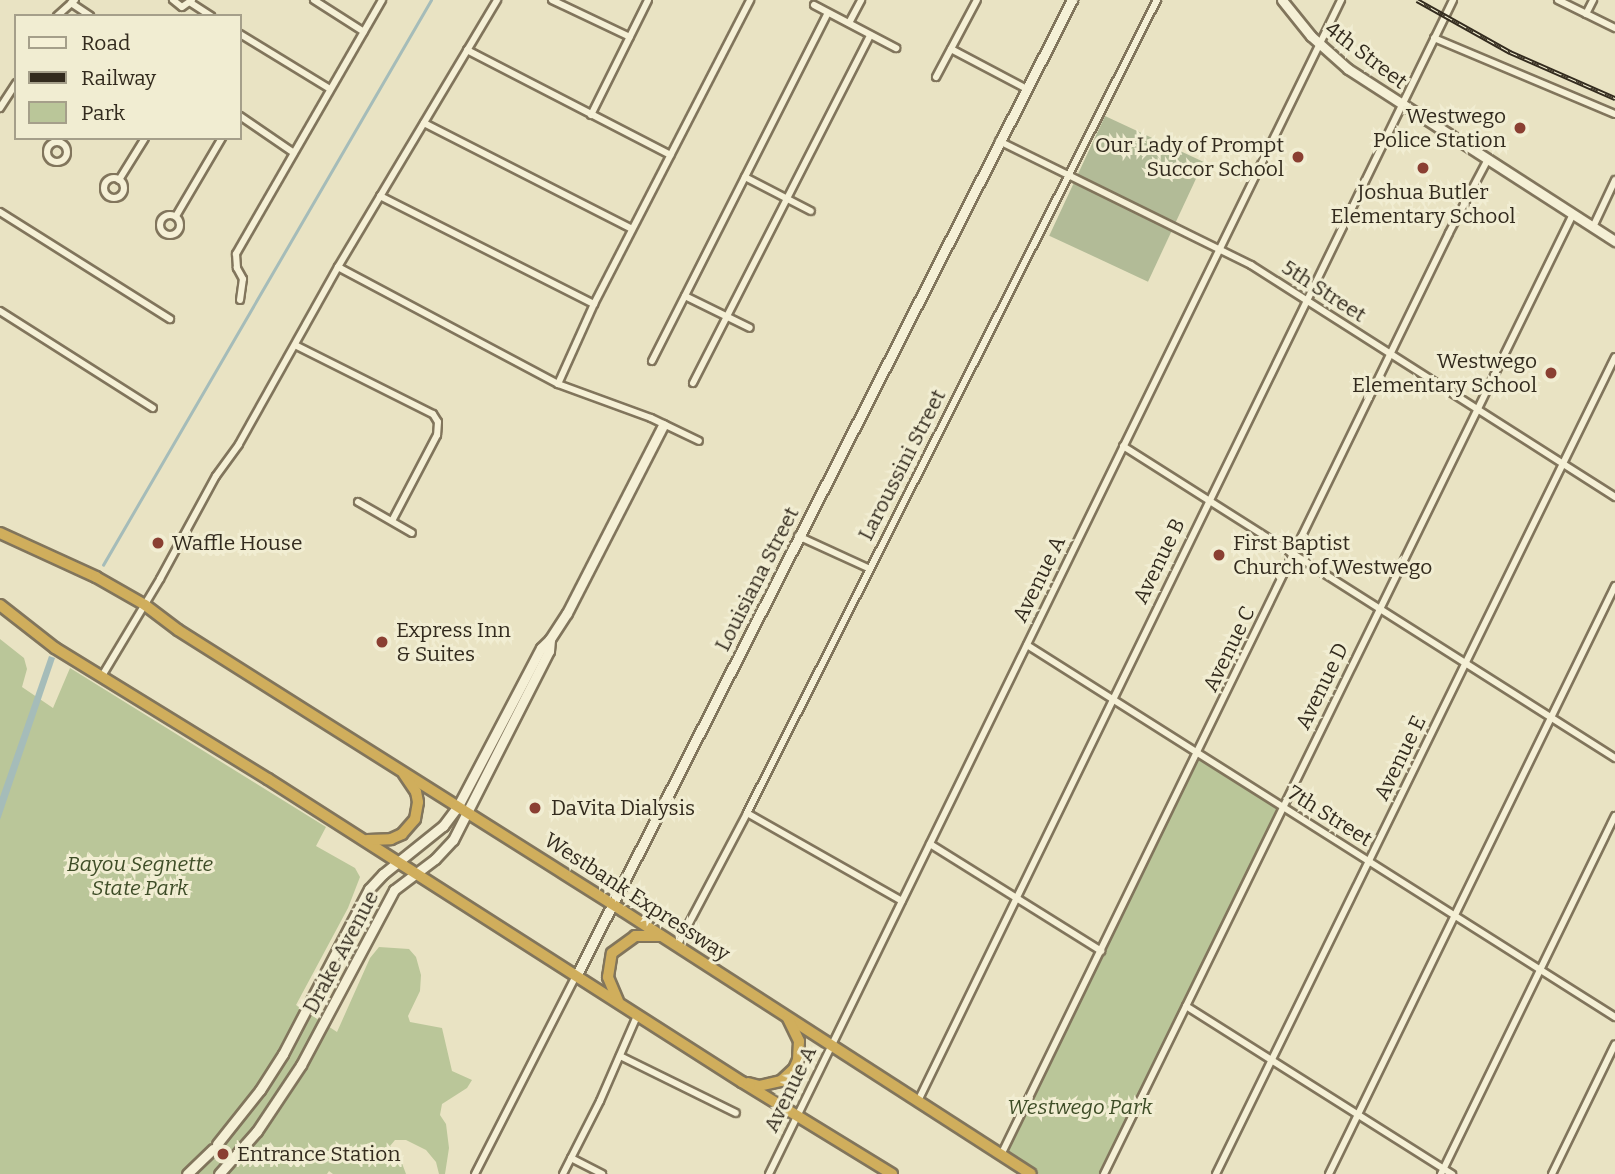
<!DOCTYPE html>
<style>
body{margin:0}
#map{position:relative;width:1615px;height:1174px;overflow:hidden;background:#e9e3c3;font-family:Bitter,serif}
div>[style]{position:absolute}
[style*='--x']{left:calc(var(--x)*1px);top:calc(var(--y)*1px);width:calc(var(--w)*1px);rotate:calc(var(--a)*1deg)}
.green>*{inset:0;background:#bac699}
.cemetery>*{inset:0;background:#b2bb97;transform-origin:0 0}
.water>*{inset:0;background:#a5bcb9}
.stream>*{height:2.5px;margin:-1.25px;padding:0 1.25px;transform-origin:1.25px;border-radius:1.25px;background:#a5bcb9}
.roads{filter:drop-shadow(2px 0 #81755c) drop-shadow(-2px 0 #81755c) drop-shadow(0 2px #81755c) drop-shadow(0 -2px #81755c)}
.street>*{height:6px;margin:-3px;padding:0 3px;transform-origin:3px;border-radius:3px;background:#f5f0d6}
.street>.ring{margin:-3px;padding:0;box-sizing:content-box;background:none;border:6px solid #f5f0d6;border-radius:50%}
.secondary>*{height:9px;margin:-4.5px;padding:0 4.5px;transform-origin:4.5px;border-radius:4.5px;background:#f5f0d6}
.highway>*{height:10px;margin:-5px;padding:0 5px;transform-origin:5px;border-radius:5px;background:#d0ae5c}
.rail>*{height:5px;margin-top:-2.5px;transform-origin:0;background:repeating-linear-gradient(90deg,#f1edd2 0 8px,#332b1e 0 16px);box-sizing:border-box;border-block:2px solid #332b1e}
.dots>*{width:19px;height:19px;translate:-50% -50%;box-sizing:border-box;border:4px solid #f1edd2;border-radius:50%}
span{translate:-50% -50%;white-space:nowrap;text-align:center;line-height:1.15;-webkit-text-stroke:6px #f1edd2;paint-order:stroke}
.street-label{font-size:21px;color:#332b1e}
.poi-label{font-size:21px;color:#332b1e}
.right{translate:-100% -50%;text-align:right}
.left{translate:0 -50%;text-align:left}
.park-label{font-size:21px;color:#3e4d27;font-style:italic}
.legend{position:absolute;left:14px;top:14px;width:228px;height:126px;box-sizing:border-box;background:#f1edd2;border:2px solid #a59f8a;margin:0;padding:9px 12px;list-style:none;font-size:21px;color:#332b1e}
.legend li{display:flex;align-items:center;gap:14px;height:35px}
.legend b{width:35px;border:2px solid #a59f8a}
</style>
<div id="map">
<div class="green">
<div style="clip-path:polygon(0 639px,24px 658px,27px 669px,22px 687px,53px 708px,70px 668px,326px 827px,316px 846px,355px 868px,360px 877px,348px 908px,296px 1005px,337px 1032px,370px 958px,379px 947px,409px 949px,416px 957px,421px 975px,420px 991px,408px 1016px,410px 1022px,442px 1028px,452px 1071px,472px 1080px,467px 1088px,442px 1104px,440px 1115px,446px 1124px,449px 1148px,445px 1174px,439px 1174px,436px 1162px,426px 1150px,406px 1140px,395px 1140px,390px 1146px,400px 1158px,406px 1174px,333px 1174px,329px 1171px,327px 1174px,0 1174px)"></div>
<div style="clip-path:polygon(1198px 753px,1283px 807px,1104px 1174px,1030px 1174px,1001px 1155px)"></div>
</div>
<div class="cemetery">
<div style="left:1105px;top:116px;width:109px;height:132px;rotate:25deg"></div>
</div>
<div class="water">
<div style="clip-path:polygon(49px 656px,55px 658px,0 820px,0 797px)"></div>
</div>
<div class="stream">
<div style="--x:103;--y:565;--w:653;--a:-59.86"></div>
</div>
<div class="roads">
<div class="street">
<div style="--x:173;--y:0;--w:11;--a:38"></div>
<div style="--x:182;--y:7;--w:12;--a:-35"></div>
<div style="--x:314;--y:0;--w:59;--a:32.6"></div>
<div style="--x:552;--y:0;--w:86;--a:25.4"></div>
<div style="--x:1558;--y:0;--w:64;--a:26.2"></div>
<div style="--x:71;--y:3;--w:23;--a:34"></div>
<div style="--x:191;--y:3;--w:24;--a:33"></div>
<div style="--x:814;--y:5;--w:93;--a:27.7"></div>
<div style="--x:1586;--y:14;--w:16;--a:-63"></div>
<div style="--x:57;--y:16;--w:24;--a:-42"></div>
<div style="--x:849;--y:23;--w:26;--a:-62"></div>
<div style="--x:240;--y:34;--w:105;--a:31.4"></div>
<div style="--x:1434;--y:38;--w:196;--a:22.8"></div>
<div style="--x:951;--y:49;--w:86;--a:27.8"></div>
<div style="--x:467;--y:50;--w:229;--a:27.3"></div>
<div style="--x:936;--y:77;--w:87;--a:-62"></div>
<div style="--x:0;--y:108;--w:30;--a:-57"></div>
<div style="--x:591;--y:115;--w:128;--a:-63.6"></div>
<div style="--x:240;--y:116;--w:65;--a:34.4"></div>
<div style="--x:424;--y:123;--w:233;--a:27"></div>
<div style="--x:999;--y:141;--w:281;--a:26.2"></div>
<div style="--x:1251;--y:265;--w:432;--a:32.5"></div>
<div class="ring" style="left:47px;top:142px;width:14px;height:14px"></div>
<div style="--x:745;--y:177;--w:74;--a:27.3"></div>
<div class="ring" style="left:104px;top:178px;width:14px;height:14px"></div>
<div style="--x:119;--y:180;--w:49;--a:-58.2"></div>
<div style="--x:380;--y:196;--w:240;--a:26.8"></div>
<div style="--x:0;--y:212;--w:201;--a:32.2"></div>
<div class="ring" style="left:160px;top:215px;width:14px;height:14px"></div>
<div style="--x:176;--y:216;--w:91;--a:-59.5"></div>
<div style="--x:1593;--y:227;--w:52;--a:-64.9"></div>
<div style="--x:338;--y:267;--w:249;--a:28"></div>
<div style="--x:558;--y:384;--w:99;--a:20.1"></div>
<div style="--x:651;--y:418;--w:53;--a:25.6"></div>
<div style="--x:685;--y:296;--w:72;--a:26.2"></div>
<div style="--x:240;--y:300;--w:21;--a:-82"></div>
<div style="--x:243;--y:279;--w:13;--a:-119"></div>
<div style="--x:237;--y:268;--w:14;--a:-94"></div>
<div style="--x:236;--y:254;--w:293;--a:-60.1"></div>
<div style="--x:0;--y:311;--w:181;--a:32.4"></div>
<div style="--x:295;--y:345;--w:154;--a:26.6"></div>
<div style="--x:433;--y:414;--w:9;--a:58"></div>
<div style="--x:438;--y:422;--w:13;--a:94"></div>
<div style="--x:437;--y:435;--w:97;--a:117.6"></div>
<div style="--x:652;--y:361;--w:390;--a:-63.2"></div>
<div style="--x:693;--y:383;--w:390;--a:-63"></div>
<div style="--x:558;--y:384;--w:88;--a:-65.8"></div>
<div style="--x:594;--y:304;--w:342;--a:-62.8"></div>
<div style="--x:1123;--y:446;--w:583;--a:32.38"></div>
<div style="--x:358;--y:502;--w:62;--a:29.9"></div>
<div style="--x:798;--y:536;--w:79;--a:24.6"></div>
<div style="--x:1027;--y:645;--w:696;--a:32.32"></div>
<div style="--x:102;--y:676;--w:113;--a:-59.1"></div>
<div style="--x:160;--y:579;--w:117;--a:-61.5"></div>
<div style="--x:216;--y:476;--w:39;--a:-54"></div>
<div style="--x:239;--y:444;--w:203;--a:-60.8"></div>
<div style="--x:338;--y:267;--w:311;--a:-59.2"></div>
<div style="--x:747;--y:813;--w:178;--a:29.6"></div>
<div style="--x:930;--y:844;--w:202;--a:32"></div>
<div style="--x:677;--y:946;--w:150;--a:-62.2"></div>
<div style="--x:747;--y:813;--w:911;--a:-63.24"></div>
<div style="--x:1186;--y:1006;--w:315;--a:32.3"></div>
<div style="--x:620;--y:1056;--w:129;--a:26.2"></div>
<div style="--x:918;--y:1101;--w:1224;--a:-64.08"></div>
<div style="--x:1001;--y:1155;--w:1025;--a:-64.08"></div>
<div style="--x:1449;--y:233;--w:84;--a:-62.2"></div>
<div style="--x:571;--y:1158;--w:35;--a:27"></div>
<div style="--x:475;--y:1174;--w:222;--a:-63"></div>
<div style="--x:563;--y:1174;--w:82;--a:-63.1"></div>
<div style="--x:600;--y:1101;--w:93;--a:-66.5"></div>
<div style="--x:769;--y:1174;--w:1306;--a:-64.02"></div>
<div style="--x:1104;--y:1174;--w:1068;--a:-63.96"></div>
<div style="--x:1216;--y:1174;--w:909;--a:-63.97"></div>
<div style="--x:1329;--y:1174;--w:654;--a:-64.06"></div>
<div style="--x:1441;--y:1174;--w:398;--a:-64.1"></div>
<div style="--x:1552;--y:1174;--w:144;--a:-64.1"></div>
</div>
<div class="secondary">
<div style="--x:1282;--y:0;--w:46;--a:51.1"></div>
<div style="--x:1311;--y:36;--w:50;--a:41.7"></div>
<div style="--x:1348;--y:69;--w:318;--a:32.8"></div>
<div style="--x:576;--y:976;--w:1095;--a:-63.06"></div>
<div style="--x:217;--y:1144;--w:69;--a:-51.5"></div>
<div style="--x:260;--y:1090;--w:43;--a:-57.4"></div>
<div style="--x:283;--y:1054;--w:186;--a:-62.5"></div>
<div style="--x:369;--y:889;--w:21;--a:-47"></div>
<div style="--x:383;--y:874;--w:77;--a:-38.7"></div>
<div style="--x:443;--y:826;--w:25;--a:-53"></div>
<div style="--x:458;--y:806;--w:178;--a:-62.3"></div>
<div style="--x:541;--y:648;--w:13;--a:-45"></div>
<div style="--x:550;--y:639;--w:31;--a:-57"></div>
<div style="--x:567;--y:613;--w:211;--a:-62.9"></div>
<div style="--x:187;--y:1174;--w:36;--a:-44"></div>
<div style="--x:219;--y:1174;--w:57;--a:-48.5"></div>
<div style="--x:257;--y:1131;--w:79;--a:-56.3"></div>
<div style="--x:301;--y:1065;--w:198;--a:-62"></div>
<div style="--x:394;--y:890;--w:51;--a:-37.1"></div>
<div style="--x:435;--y:859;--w:26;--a:-47"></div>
<div style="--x:453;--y:840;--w:212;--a:-63.1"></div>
<div style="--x:549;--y:651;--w:12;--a:-85"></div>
</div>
<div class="highway">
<div style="--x:0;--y:533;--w:106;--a:24.6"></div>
<div style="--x:96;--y:577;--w:56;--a:29.7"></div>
<div style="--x:145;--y:605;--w:41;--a:37.1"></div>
<div style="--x:178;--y:630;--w:526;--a:32.27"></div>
<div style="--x:623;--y:911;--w:485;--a:32.8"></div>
<div style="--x:0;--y:605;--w:70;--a:38"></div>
<div style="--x:55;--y:648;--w:250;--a:31.6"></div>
<div style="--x:268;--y:779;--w:563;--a:32.59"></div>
<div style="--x:742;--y:1082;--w:176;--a:31.5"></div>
<div style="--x:367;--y:840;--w:24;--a:-2"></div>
<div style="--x:391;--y:839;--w:12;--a:-24"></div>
<div style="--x:402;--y:834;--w:20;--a:-49"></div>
<div style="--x:415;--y:819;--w:17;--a:-80"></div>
<div style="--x:418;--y:802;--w:10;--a:-101"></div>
<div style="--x:416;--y:792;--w:22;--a:-124"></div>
<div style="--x:618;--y:1001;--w:26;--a:-113"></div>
<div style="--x:608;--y:977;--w:24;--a:-81"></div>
<div style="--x:612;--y:953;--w:29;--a:-36"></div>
<div style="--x:635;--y:936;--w:26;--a:0"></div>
<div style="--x:748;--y:1083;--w:11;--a:15"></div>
<div style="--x:759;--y:1086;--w:23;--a:-13"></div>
<div style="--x:781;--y:1081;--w:18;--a:-43"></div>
<div style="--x:794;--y:1069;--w:10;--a:-66"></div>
<div style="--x:798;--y:1060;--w:19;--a:-87"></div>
<div style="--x:799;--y:1041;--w:25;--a:-116"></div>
</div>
</div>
<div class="rail">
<div style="--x:1417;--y:0;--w:107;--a:29.2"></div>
<div style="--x:1510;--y:52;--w:115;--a:23.7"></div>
</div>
<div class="dots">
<div style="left:1520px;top:128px;background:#8a3f32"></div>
<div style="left:1298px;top:157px;background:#8a3f32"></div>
<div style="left:1423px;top:168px;background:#8a3f32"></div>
<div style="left:1551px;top:373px;background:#8a3f32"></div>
<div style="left:158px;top:543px;background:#8a3f32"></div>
<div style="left:1219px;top:555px;background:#8a3f32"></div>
<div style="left:382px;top:642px;background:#8a3f32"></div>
<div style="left:535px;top:808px;background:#8a3f32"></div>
<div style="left:223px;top:1154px;background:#8a3f32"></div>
</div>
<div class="street-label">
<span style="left:1366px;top:55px;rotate:37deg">4th Street</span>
<span style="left:1324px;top:291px;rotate:33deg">5th Street</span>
<span style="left:902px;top:465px;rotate:-63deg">Laroussini Street</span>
<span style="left:1159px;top:561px;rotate:-64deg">Avenue B</span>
<span style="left:757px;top:579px;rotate:-63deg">Louisiana Street</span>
<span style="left:1039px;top:579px;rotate:-64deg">Avenue A</span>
<span style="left:1229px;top:649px;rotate:-64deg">Avenue C</span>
<span style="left:1322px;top:686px;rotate:-64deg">Avenue D</span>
<span style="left:1400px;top:758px;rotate:-64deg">Avenue E</span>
<span style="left:1330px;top:816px;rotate:32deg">7th Street</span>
<span style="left:637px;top:897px;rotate:33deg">Westbank Expressway</span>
<span style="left:341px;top:952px;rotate:-62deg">Drake Avenue</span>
<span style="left:790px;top:1089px;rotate:-64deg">Avenue A</span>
</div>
<div class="poi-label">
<span class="right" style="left:1506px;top:128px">Westwego<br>Police Station</span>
<span class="right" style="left:1284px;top:157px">Our Lady of Prompt<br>Succor School</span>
<span style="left:1423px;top:204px">Joshua Butler<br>Elementary School</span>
<span class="right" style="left:1537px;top:373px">Westwego<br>Elementary School</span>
<span class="left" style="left:172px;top:543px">Waffle House</span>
<span class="left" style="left:1233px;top:555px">First Baptist<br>Church of Westwego</span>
<span class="left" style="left:396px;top:642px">Express Inn<br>&amp; Suites</span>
<span class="left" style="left:551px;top:808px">DaVita Dialysis</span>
<span class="left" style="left:237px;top:1154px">Entrance Station</span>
</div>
<div class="park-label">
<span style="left:140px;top:876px">Bayou Segnette<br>State Park</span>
<span style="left:1080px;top:1107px">Westwego Park</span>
</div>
<ul class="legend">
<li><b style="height:9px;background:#f5f0d6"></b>Road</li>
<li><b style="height:9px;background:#332b1e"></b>Railway</li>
<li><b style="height:19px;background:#bac699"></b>Park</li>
</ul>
</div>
